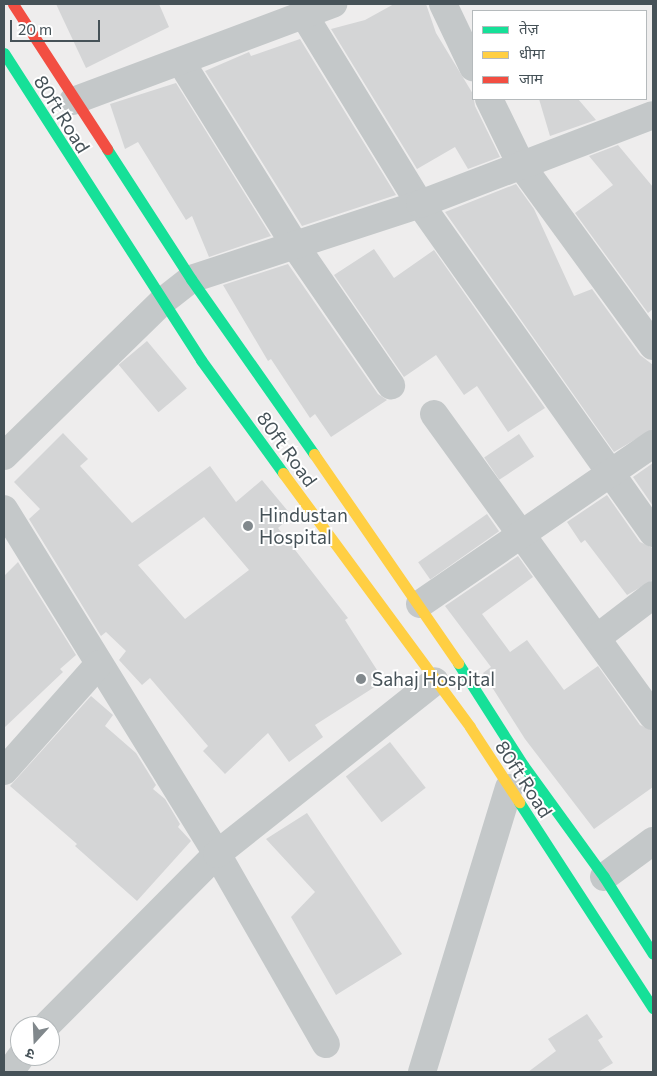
<!DOCTYPE html>
<meta charset="utf-8">
<style>
body{margin:0}
#map{position:relative;width:657px;height:1076px;overflow:hidden;background:#eeeded;font-family:Commissioner,"Noto Sans Devanagari",sans-serif}
div>[style]{position:absolute}
[style*='--x']{left:calc(var(--x)*1px);top:calc(var(--y)*1px);width:calc(var(--w)*1px);rotate:calc(var(--a)*1deg)}
.building>*{inset:0;background:#d4d5d6;transform-origin:0 0}
.street>*{height:28px;margin:-14px;padding:0 14px;transform-origin:14px;border-radius:14px;background:#c4c8c9}
.fast>*{height:11px;margin:-5.5px;padding:0 5.5px;transform-origin:5.5px;border-radius:5.5px;background:#16e098}
.slow>*{height:11px;margin:-5.5px;padding:0 5.5px;transform-origin:5.5px;border-radius:5.5px;background:#ffcf43}
.jam>*{height:11px;margin:-5.5px;padding:0 5.5px;transform-origin:5.5px;border-radius:5.5px;background:#f24e42}
.dots>*{width:14px;height:14px;translate:-50% -50%;box-sizing:border-box;border:2px solid #fff;border-radius:50%}
span{translate:-50% -50%;white-space:nowrap;text-align:center;line-height:1.15;-webkit-text-stroke:4px #fff;paint-order:stroke}
.street-label{font-size:19px;color:#465258}
.poi-label{font-size:19px;color:#465258}
.left{translate:0 -50%;text-align:left}
.frame{position:absolute;inset:0;border:5px solid #465258;pointer-events:none}
.legend{position:absolute;left:472px;top:10px;width:175px;height:90px;box-sizing:border-box;background:#fff;border:1px solid #b5babc;margin:0;padding:6px 9px;list-style:none;font-size:15px;color:#465258}
.legend li{display:flex;align-items:center;gap:10px;height:25px}
.legend b{width:25px;border:1px solid #b5babc}
.north{position:absolute;left:10px;top:1016px;width:50px;height:50px;box-sizing:border-box;background:#fff;border:1px solid #b5babc;border-radius:50%;rotate:200deg;font-size:14px;font-weight:700;line-height:20px;text-align:center;color:#465258}
.north::after{content:'';display:block;margin:auto;width:18px;height:22px;background:#81888c;clip-path:polygon(50% 0,100% 100%,50% 72%,0 100%)}
.scale{position:absolute;left:10px;top:20px;width:90px;height:22px;box-sizing:border-box;border:2px solid #465258;border-top:0;padding-left:6px;font-size:15px;line-height:18px;white-space:nowrap;color:#465258;-webkit-text-stroke:4px #fff;paint-order:stroke}
</style>
<div id="map">
<div class="building">
<div style="clip-path:polygon(56px 4px,159px 4px,169px 27px,86px 68px)"></div>
<div style="clip-path:polygon(394px 4px,426px 4px,436px 33px,473px 94px,475px 106px,500px 157px,468px 169px,455px 147px,417px 169px,331px 29px,365px 20px)"></div>
<div style="clip-path:polygon(300px 39px,396px 195px,302px 226px,205px 71px,249px 52px,251px 56px)"></div>
<div style="clip-path:polygon(176px 83px,271px 236px,209px 257px,192px 216px,186px 220px,138px 142px,125px 149px,110px 104px)"></div>
<div style="clip-path:polygon(539px 99px,578px 99px,596px 120px,550px 136px)"></div>
<div style="clip-path:polygon(618px 145px,653px 187px,653px 309px,648px 313px,575px 213px,613px 185px,589px 156px)"></div>
<div style="clip-path:polygon(516px 184px,534px 209px,574px 296px,592px 289px,640px 355px,653px 365px,653px 429px,614px 452px,445px 212px)"></div>
<div style="clip-path:polygon(374px 249px,394px 278px,434px 250px,545px 408px,508px 432px,477px 386px,464px 395px,436px 355px,404px 377px,334px 275px)"></div>
<div style="clip-path:polygon(288px 264px,378px 394px,387px 400px,331px 437px,315px 414px,310px 418px,271px 359px,268px 361px,223px 285px)"></div>
<div style="left:147px;top:341px;width:62px;height:37px;rotate:50deg"></div>
<div style="clip-path:polygon(evenodd,63px 433px,88px 459px,80px 466px,132px 523px,210px 466px,236px 502px,262px 480px,292px 516px,278px 528px,348px 618px,345px 620px,384px 681px,315px 725px,323px 737px,289px 762px,268px 733px,225px 774px,203px 751px,208px 746px,150px 678px,142px 685px,119px 660px,126px 651px,106px 632px,101px 636px,29px 519px,40px 509px,14px 482px,63px 433px,204px 517px,249px 570px,185px 619px,138px 565px,204px 517px)"></div>
<div style="left:519px;top:434px;width:27px;height:42px;rotate:56deg"></div>
<div style="clip-path:polygon(653px 463px,653px 506px,633px 477px)"></div>
<div style="clip-path:polygon(607px 495px,640px 542px,653px 548px,653px 580px,627px 595px,585px 540px,581px 543px,567px 522px)"></div>
<div style="left:487px;top:514px;width:21px;height:84px;rotate:55deg"></div>
<div style="clip-path:polygon(518px 556px,533px 577px,482px 614px,510px 652px,527px 640px,564px 690px,598px 666px,640px 725px,653px 731px,653px 787px,594px 829px,525px 739px,483px 673px,491px 667px,445px 606px)"></div>
<div style="clip-path:polygon(18px 562px,76px 655px,60px 669px,63px 672px,4px 728px,4px 576px)"></div>
<div style="clip-path:polygon(91px 696px,113px 715px,105px 726px,136px 753px,156px 785px,153px 789px,165px 799px,180px 824px,178px 827px,191px 841px,137px 901px,75px 846px,77px 844px,10px 786px)"></div>
<div style="left:390px;top:742px;width:58px;height:56px;rotate:52deg"></div>
<div style="clip-path:polygon(307px 813px,402px 954px,336px 995px,291px 917px,315px 892px,266px 839px)"></div>
<div style="clip-path:polygon(587px 1014px,603px 1037px,598px 1040px,613px 1063px,598px 1072px,528px 1072px,556px 1051px,548px 1039px)"></div>
</div>
<div class="street">
<div style="--x:443;--y:4;--w:70;--a:64.5"></div>
<div style="--x:304;--y:15;--w:222;--a:58.5"></div>
<div style="--x:420;--y:204;--w:403;--a:54.7"></div>
<div style="--x:181;--y:62;--w:218;--a:58.1"></div>
<div style="--x:296;--y:247;--w:168;--a:55.5"></div>
<div style="--x:489;--y:99;--w:73;--a:64.1"></div>
<div style="--x:521;--y:165;--w:224;--a:53.9"></div>
<div style="--x:73;--y:101;--w:278;--a:-20.5"></div>
<div style="--x:434;--y:414;--w:373;--a:54.1"></div>
<div style="--x:4;--y:456;--w:222;--a:-44.3"></div>
<div style="--x:163;--y:301;--w:36;--a:-38"></div>
<div style="--x:191;--y:279;--w:241;--a:-18.1"></div>
<div style="--x:420;--y:204;--w:249;--a:-20.9"></div>
<div style="--x:4;--y:509;--w:405;--a:58.3"></div>
<div style="--x:217;--y:854;--w:219;--a:60.2"></div>
<div style="--x:420;--y:604;--w:283;--a:-34.5"></div>
<div style="--x:598;--y:637;--w:69;--a:-37.4"></div>
<div style="--x:4;--y:771;--w:143;--a:-48.4"></div>
<div style="--x:604;--y:877;--w:61;--a:-36.3"></div>
<div style="--x:46;--y:1026;--w:243;--a:-45.2"></div>
<div style="--x:217;--y:854;--w:278;--a:-38.4"></div>
<div style="--x:10;--y:1072;--w:19;--a:-55"></div>
<div style="--x:422;--y:1072;--w:297;--a:-73"></div>
</div>
<div class="fast">
<div style="--x:4;--y:53;--w:365;--a:57.3"></div>
<div style="--x:201;--y:360;--w:140;--a:54"></div>
<div style="--x:107;--y:149;--w:155;--a:57.1"></div>
<div style="--x:191;--y:279;--w:214;--a:54.9"></div>
<div style="--x:458;--y:663;--w:121;--a:57.5"></div>
<div style="--x:523;--y:765;--w:138;--a:54.1"></div>
<div style="--x:604;--y:877;--w:91;--a:57.5"></div>
<div style="--x:519;--y:802;--w:246;--a:57"></div>
</div>
<div class="slow">
<div style="--x:314;--y:454;--w:254;--a:55.4"></div>
<div style="--x:283;--y:473;--w:315;--a:53.6"></div>
<div style="--x:470;--y:727;--w:90;--a:56.8"></div>
</div>
<div class="jam">
<div style="--x:13;--y:4;--w:173;--a:57"></div>
</div>
<div class="dots">
<div style="left:248px;top:526px;background:#81888c"></div>
<div style="left:361px;top:679px;background:#81888c"></div>
</div>
<div class="street-label">
<span style="left:62px;top:114px;rotate:58deg">80ft Road</span>
<span style="left:287px;top:449px;rotate:54deg">80ft Road</span>
<span style="left:524px;top:779px;rotate:57deg">80ft Road</span>
</div>
<div class="poi-label">
<span class="left" style="left:259px;top:526px">Hindustan<br>Hospital</span>
<span class="left" style="left:372px;top:679px">Sahaj Hospital</span>
</div>
<div class="frame"></div>
<ul class="legend">
<li><b style="height:6px;background:#16e098"></b>तेज़</li>
<li><b style="height:6px;background:#ffcf43"></b>धीमा</li>
<li><b style="height:6px;background:#f24e42"></b>जाम</li>
</ul>
<div class="north">उ</div>
<div class="scale">20 m</div>
</div>
